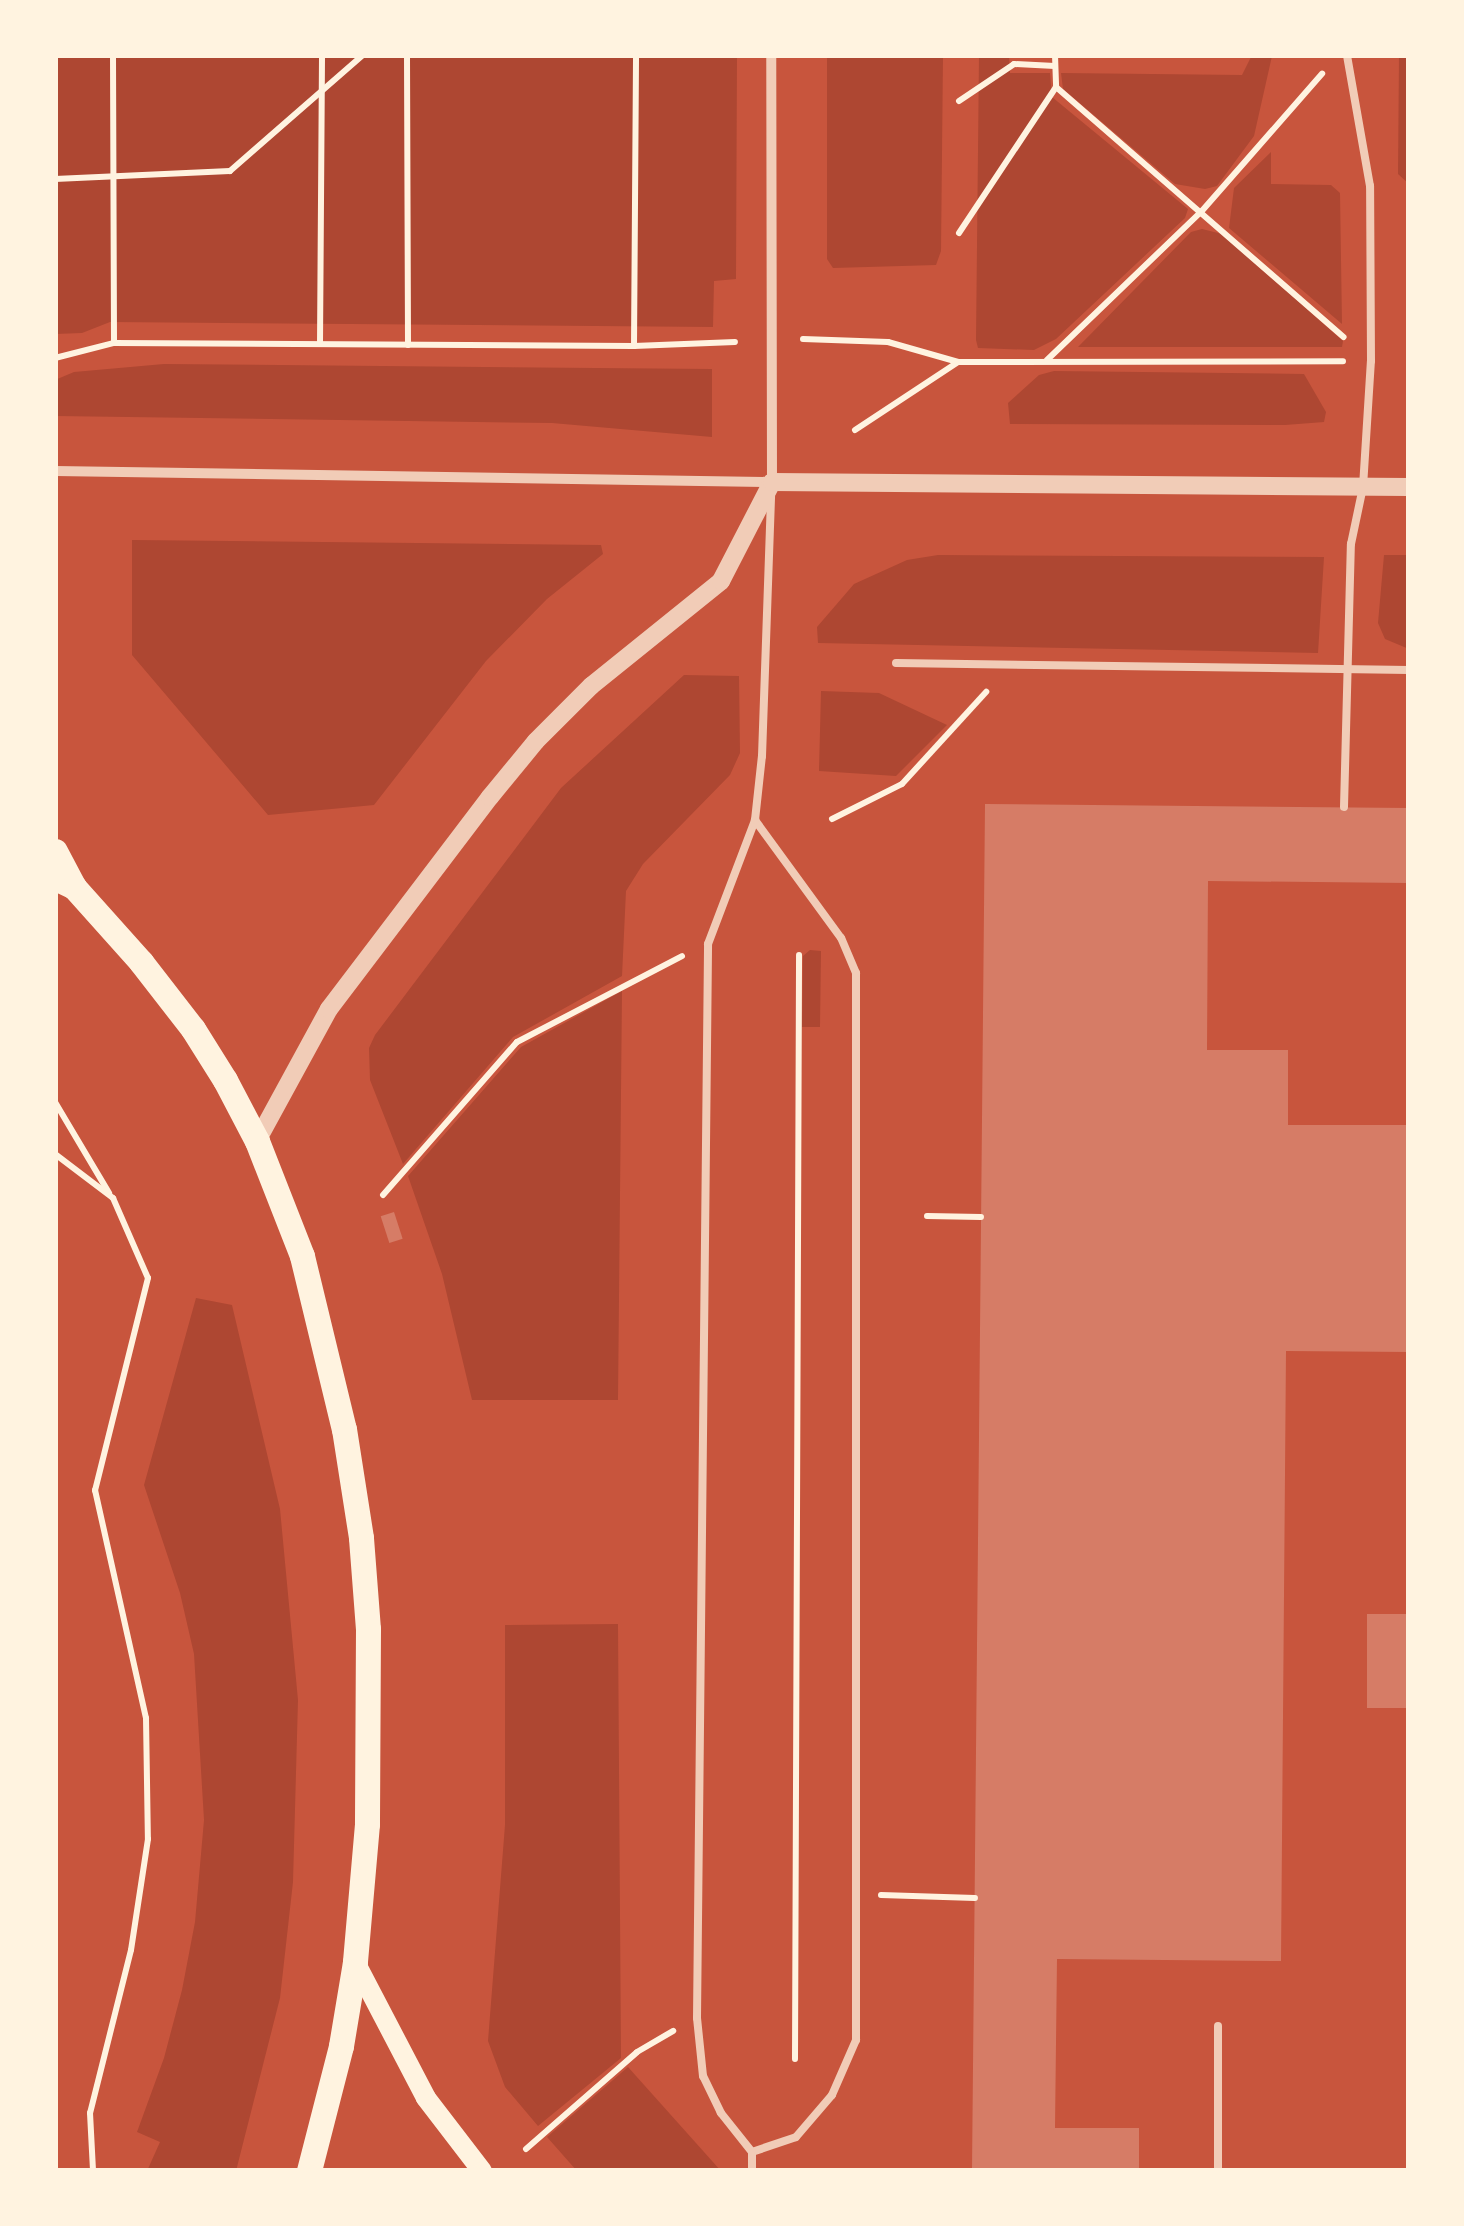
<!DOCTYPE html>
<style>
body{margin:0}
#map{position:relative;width:1464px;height:2226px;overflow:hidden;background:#c8553d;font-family:Mulish,sans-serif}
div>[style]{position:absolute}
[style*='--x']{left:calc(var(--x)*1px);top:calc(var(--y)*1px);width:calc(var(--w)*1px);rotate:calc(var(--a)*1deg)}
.green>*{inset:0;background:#ae4732}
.building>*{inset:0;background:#d67c66;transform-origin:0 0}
.path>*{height:6px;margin:-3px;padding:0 3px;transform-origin:3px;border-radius:3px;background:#fff3e0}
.service>*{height:8px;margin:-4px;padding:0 4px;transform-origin:4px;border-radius:4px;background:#f1ccb7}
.minor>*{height:10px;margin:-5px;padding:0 5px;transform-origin:5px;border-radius:5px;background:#f1ccb7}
.tertiary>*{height:18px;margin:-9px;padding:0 9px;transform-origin:9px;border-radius:9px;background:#f1ccb7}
.secondary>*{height:20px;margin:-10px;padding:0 10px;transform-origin:10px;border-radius:10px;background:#fff3e0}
.primary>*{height:25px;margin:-12.5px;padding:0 12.5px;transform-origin:12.5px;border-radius:12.5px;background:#fff3e0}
span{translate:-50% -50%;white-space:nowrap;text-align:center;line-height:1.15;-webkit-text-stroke:8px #fff3e0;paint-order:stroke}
.frame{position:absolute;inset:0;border:58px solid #fff3e0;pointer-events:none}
</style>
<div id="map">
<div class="green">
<div style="clip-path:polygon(55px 55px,737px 55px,736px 279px,714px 281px,713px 327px,110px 322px,82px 333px,55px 334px)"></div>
<div style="clip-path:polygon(827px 55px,943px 55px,941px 251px,936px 265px,833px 268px,827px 259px)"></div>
<div style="clip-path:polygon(979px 55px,1009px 55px,1010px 73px,1050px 73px,1052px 97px,1188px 209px,1185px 218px,1056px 339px,1034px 350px,978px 348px,976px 340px)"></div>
<div style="clip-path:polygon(1252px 55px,1272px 56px,1254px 136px,1217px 186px,1205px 189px,1175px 184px,1063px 89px,1061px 73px,1242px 75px)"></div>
<div style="clip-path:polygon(1399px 55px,1409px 55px,1409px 184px,1398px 174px)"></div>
<div style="clip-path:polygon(1271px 152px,1271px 184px,1331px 185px,1340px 193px,1342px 324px,1229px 228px,1234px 188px)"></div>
<div style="clip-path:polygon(1202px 229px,1222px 234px,1343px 341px,1342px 347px,1078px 347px,1191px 232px)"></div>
<div style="clip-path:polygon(164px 364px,712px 369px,712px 437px,552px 423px,55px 416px,55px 380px,74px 372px)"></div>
<div style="clip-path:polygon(1054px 371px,1304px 374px,1326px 412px,1324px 422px,1285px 425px,1010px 424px,1008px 403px,1039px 375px)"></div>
<div style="clip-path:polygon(132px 540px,601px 545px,603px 554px,547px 599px,486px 661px,374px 805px,268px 815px,132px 655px)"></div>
<div style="clip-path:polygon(938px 555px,1324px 557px,1318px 653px,818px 643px,817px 627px,854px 584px,907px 560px)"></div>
<div style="clip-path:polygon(1384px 555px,1409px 555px,1409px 649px,1385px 639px,1378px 623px)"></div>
<div style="clip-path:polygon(684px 675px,739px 676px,740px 753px,730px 775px,643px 864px,626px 891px,622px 976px,513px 1037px,403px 1164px,370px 1080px,369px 1048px,375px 1035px,561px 788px)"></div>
<div style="clip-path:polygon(821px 691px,879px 693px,947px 725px,896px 776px,819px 771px)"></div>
<div style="clip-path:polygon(810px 950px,821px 951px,820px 1027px,802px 1027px,803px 956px)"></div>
<div style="clip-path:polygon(622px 991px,618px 1400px,472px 1400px,442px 1274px,408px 1176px,521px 1047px)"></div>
<div style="clip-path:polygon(196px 1298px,232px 1305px,280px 1509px,298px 1700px,293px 1882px,280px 1998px,236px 2171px,147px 2171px,160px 2142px,137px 2132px,164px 2058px,182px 1990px,195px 1922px,204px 1820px,194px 1654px,180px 1593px,144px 1485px)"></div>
<div style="clip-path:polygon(618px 1624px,621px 2058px,538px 2126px,505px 2087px,488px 2041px,505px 1825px,505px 1625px)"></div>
<div style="clip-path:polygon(628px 2067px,721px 2171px,577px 2171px,547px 2137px)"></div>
</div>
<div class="building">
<div style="clip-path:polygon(985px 804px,1409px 808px,1409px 883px,1208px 881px,1207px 1050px,1288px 1050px,1288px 1125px,1409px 1125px,1409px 1352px,1286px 1351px,1281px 1961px,1057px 1959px,1055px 2128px,1139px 2128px,1139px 2171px,972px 2171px)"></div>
<div style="left:394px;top:1212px;width:28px;height:14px;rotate:72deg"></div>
<div style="left:1367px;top:1614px;width:42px;height:94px"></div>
</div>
<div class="path">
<div style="--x:113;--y:55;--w:288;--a:89.8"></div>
<div style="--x:407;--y:55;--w:290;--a:89.8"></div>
<div style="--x:1055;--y:55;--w:32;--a:88"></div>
<div style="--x:1056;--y:87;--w:381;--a:41"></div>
<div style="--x:959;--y:101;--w:66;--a:-33.9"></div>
<div style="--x:1014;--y:64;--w:41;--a:2.8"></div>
<div style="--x:55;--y:179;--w:175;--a:-2.6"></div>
<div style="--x:230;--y:171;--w:176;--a:-41.1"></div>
<div style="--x:959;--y:233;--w:175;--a:-56.4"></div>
<div style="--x:803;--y:339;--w:85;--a:2"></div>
<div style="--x:888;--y:342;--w:73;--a:15.9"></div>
<div style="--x:958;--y:362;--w:385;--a:-0.1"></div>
<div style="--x:320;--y:344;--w:289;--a:-89.6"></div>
<div style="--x:634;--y:346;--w:291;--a:-89.6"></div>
<div style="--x:55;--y:358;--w:61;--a:-14.3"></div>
<div style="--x:114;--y:343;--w:520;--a:0.33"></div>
<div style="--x:634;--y:346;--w:101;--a:-2.3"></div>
<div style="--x:1047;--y:360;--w:214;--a:-43.9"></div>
<div style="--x:1201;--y:212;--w:184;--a:-48.8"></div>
<div style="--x:855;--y:430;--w:123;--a:-33.4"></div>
<div style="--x:832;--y:819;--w:78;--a:-26.6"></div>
<div style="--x:902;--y:784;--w:125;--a:-47.6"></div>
<div style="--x:55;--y:1102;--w:106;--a:59.3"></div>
<div style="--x:55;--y:1154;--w:73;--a:37.2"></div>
<div style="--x:113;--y:1198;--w:87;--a:66.4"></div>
<div style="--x:148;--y:1278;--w:219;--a:104"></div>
<div style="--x:95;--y:1490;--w:234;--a:77.4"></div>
<div style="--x:146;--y:1718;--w:121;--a:89.1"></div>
<div style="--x:148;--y:1839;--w:112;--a:98.7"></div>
<div style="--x:131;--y:1950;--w:168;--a:104.1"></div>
<div style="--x:90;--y:2113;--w:58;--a:87"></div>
<div style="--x:383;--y:1195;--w:203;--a:-48.8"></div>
<div style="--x:517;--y:1042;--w:186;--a:-27.5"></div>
<div style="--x:927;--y:1216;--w:54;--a:1.1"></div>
<div style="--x:881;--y:1895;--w:94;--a:1.8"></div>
<div style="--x:795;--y:2059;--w:1104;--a:-89.79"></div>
<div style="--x:526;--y:2149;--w:147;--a:-41.1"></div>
<div style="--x:637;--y:2052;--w:42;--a:-30.3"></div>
</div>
<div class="service">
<div style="--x:896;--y:663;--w:513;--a:0.78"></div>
<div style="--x:1344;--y:807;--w:263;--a:-88.5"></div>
<div style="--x:1351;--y:544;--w:58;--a:-78.1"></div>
<div style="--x:1363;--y:487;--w:126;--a:-86.4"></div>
<div style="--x:1371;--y:361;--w:175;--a:-90.3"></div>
<div style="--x:1370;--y:186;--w:133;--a:-100"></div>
<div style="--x:1218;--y:2026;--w:145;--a:90"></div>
<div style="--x:752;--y:2152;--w:46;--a:-18.8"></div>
<div style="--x:796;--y:2137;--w:55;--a:-49.4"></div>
<div style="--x:832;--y:2095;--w:60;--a:-66.4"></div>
<div style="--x:856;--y:2040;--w:1067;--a:-90"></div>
<div style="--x:856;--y:973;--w:38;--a:-113"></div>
<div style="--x:841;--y:938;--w:146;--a:-126.1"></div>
<div style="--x:752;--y:2171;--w:19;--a:-90"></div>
<div style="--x:752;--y:2152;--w:50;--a:-128.5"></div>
<div style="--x:721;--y:2113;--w:41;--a:-115.9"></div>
<div style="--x:703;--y:2076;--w:58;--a:-95.9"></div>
<div style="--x:697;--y:2018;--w:1074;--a:-89.41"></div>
<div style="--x:708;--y:944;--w:133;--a:-69.2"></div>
<div style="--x:755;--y:820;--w:64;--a:-83.8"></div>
<div style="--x:762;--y:756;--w:260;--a:-88"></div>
</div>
<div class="minor">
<div style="--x:55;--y:471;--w:717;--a:0.88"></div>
<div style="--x:772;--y:482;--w:427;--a:-90.1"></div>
</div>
<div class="tertiary">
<div style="--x:257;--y:1141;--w:150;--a:-61.4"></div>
<div style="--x:329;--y:1009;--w:266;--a:-52.8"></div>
<div style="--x:490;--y:797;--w:72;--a:-50.6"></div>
<div style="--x:536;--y:741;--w:78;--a:-45"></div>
<div style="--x:591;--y:686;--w:167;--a:-38.9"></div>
<div style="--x:721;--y:581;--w:111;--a:-62.7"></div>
<div style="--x:772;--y:482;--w:637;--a:0.45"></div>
</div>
<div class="secondary">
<div style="--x:355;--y:1962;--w:153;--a:62.4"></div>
<div style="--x:426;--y:2098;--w:92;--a:52.5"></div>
</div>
<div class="primary">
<div style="--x:55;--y:851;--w:41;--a:62.2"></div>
<div style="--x:55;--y:878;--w:21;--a:25"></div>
<div style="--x:74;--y:887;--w:101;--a:48.2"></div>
<div style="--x:141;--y:962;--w:85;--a:52.2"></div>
<div style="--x:193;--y:1029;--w:60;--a:57.9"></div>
<div style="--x:225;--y:1080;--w:69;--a:62.3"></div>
<div style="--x:257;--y:1141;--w:123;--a:68.6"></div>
<div style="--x:302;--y:1256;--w:178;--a:76.4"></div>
<div style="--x:344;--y:1429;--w:110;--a:81.1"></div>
<div style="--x:361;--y:1538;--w:91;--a:85.6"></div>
<div style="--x:368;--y:1629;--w:195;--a:90.3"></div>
<div style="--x:367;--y:1824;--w:139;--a:95"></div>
<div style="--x:355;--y:1962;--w:85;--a:99.5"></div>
<div style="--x:341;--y:2046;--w:129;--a:104.4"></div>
</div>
<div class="frame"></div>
</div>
